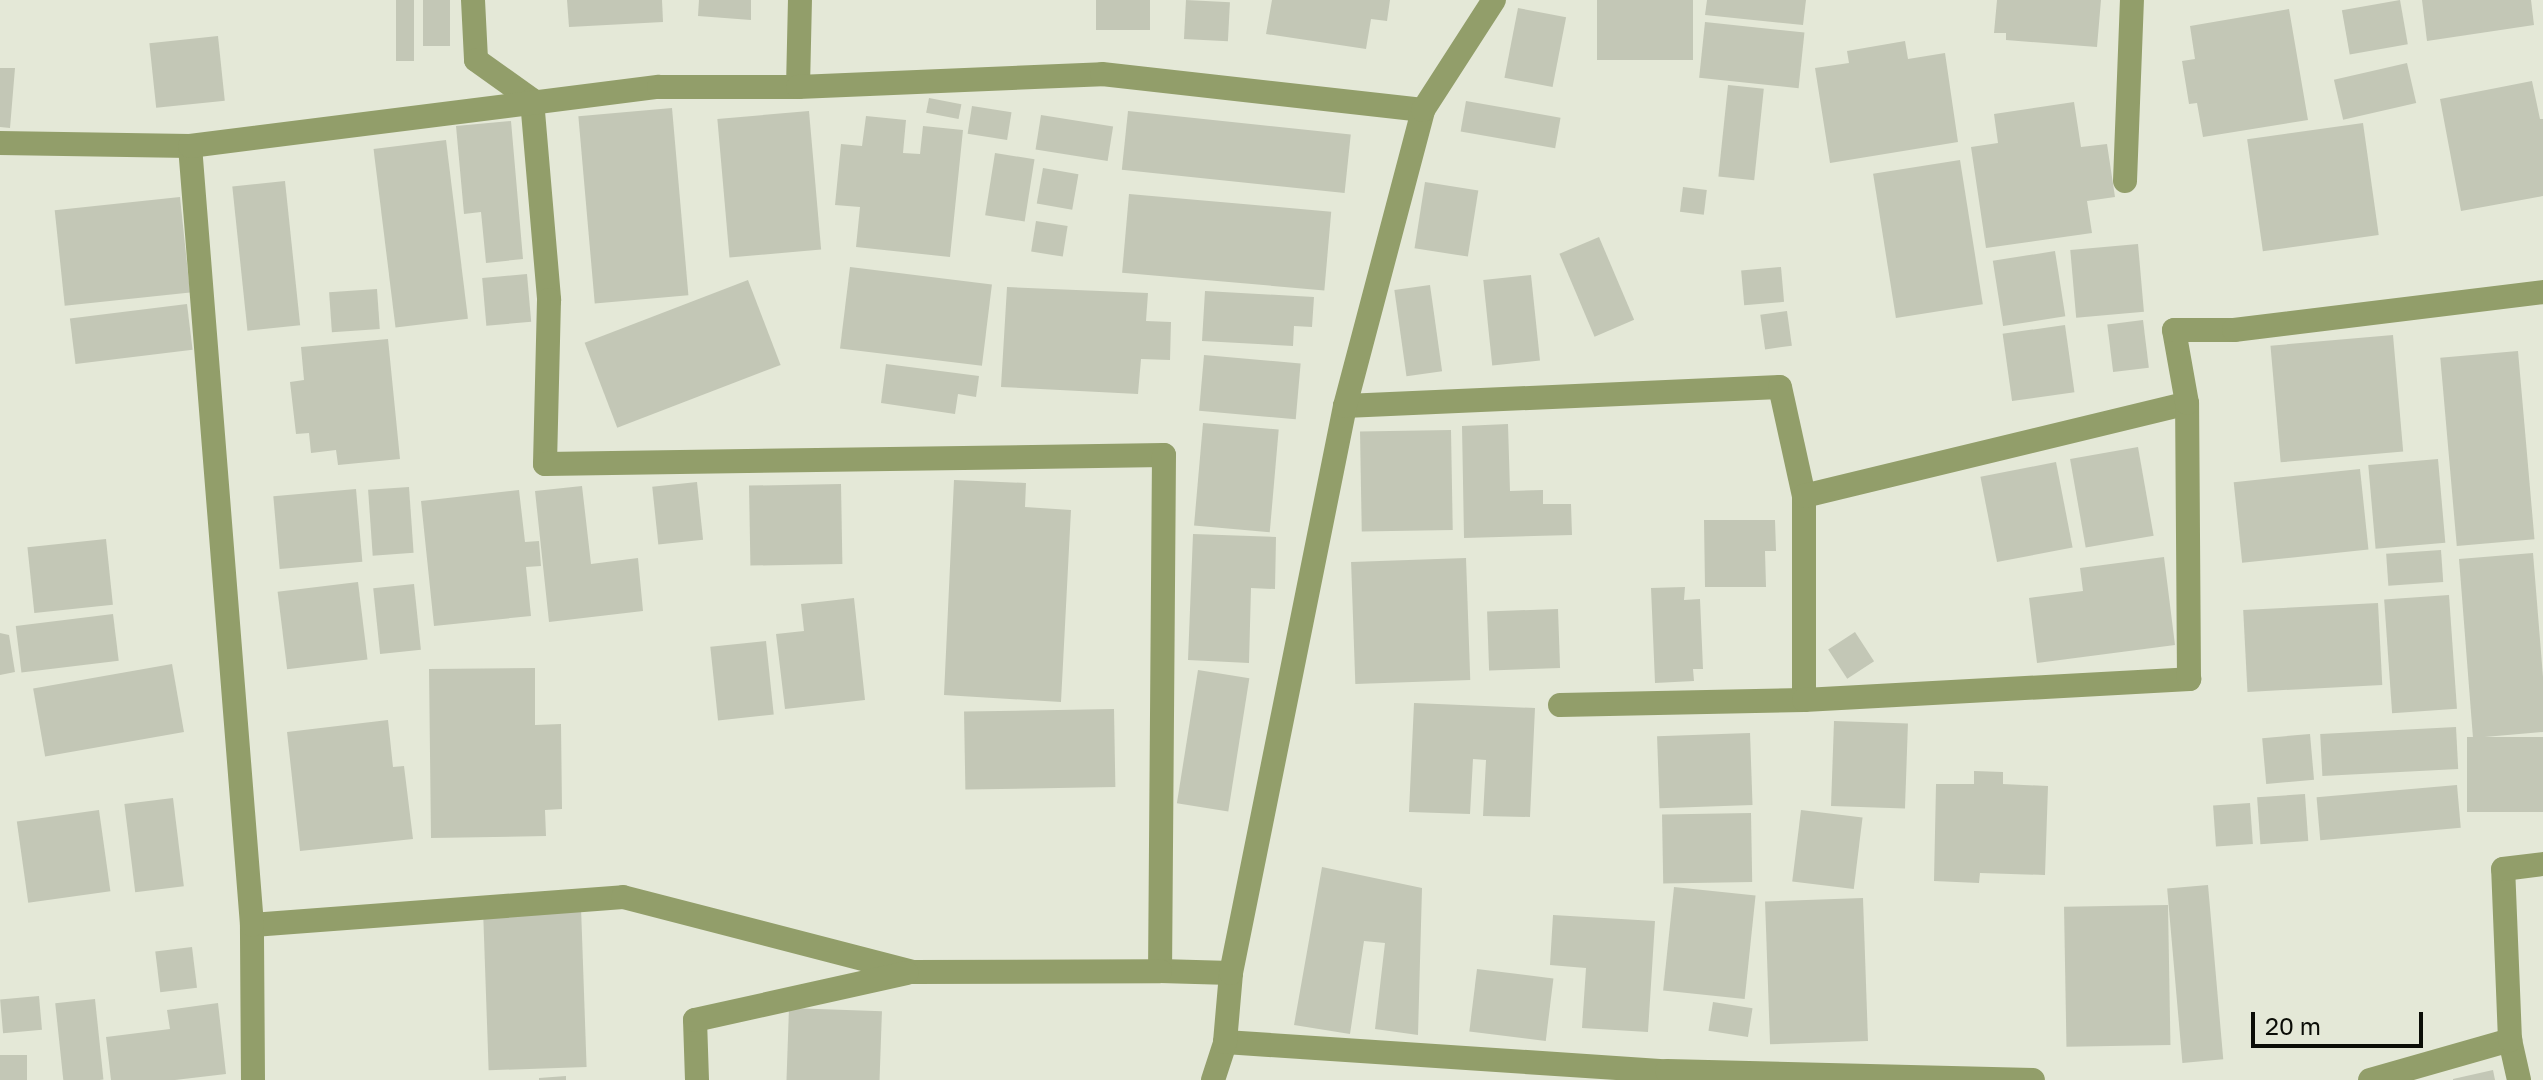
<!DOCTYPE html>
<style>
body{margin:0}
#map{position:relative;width:2543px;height:1080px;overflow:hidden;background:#e4e8d7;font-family:"Golos Text",sans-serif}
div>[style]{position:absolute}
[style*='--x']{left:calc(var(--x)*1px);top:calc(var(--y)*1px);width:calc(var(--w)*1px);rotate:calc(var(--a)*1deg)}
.building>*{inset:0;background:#c3c7b6;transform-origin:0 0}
.street>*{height:24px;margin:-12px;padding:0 12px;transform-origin:12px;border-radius:12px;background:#929e6a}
span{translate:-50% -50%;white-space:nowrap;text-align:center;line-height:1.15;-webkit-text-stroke:7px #e4e8d7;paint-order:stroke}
.scale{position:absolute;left:2251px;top:1012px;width:172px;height:36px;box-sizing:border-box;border:4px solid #0b0d07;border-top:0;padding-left:10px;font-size:24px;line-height:28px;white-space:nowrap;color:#0b0d07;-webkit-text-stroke:6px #e4e8d7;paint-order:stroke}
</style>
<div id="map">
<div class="building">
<div style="left:396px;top:0;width:18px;height:61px"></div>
<div style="left:423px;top:0;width:27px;height:46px"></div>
<div style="clip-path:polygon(567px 0,662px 0,663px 22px,569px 27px)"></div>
<div style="clip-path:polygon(699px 0,751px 0,751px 20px,698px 16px)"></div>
<div style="left:1096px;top:0;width:54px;height:30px"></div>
<div style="left:1186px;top:0;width:44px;height:39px;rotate:3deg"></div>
<div style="clip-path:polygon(1272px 0,1390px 0,1387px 21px,1371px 19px,1366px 49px,1266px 34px)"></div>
<div style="left:1597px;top:0;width:96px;height:60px"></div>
<div style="clip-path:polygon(1707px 0,1806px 0,1803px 25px,1705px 15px)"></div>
<div style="clip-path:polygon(1997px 0,2101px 0,2097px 47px,2006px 40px,2006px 33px,1994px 33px)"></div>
<div style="left:2400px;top:0;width:45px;height:59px;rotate:80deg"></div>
<div style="clip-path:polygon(2422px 0,2531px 0,2534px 25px,2427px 41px)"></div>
<div style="left:1518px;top:8px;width:49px;height:71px;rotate:11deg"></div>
<div style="clip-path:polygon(2289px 9px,2308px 120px,2203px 137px,2197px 103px,2189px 104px,2182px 61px,2195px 59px,2190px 26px)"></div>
<div style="left:1705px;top:22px;width:100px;height:56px;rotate:6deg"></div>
<div style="left:218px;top:36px;width:65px;height:69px;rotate:84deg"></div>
<div style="clip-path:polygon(1905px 41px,1908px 59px,1945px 53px,1958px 142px,1830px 163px,1815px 68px,1849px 63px,1847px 51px)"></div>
<div style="left:2407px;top:63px;width:41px;height:75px;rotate:77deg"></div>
<div style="clip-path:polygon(0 68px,15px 68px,10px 128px,0 127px)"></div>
<div style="clip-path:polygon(2532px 81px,2540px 119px,2543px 119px,2543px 196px,2461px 211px,2440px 99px)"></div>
<div style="left:1728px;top:85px;width:36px;height:92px;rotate:6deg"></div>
<div style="left:929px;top:98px;width:33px;height:15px;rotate:11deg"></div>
<div style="left:1466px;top:101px;width:96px;height:31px;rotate:10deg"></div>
<div style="clip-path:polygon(2074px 102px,2081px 147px,2107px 144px,2115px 197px,2087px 201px,2092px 233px,1986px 248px,1971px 147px,1998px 143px,1994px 114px)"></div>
<div style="left:972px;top:106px;width:40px;height:28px;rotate:9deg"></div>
<div style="left:672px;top:108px;width:188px;height:94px;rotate:85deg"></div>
<div style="left:809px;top:111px;width:139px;height:92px;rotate:85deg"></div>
<div style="left:1128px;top:111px;width:224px;height:59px;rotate:6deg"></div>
<div style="left:1041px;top:115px;width:73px;height:35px;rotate:9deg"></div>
<div style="clip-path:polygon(866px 116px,906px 120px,903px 153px,920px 154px,923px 126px,963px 130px,950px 257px,856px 247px,860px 207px,835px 205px,841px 144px,862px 146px)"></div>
<div style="clip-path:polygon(511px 121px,523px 259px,486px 263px,481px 212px,464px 214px,456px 126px)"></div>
<div style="left:2363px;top:123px;width:113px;height:117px;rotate:82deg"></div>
<div style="left:446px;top:140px;width:180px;height:73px;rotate:83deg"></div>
<div style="left:995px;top:153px;width:40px;height:63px;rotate:9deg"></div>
<div style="left:1960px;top:160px;width:146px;height:88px;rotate:81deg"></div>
<div style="left:1043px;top:168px;width:36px;height:36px;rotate:10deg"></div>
<div style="left:285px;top:181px;width:145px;height:53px;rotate:84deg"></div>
<div style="left:1425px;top:182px;width:54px;height:67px;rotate:9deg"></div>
<div style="left:1683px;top:187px;width:24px;height:25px;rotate:7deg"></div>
<div style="left:1129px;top:194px;width:203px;height:79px;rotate:5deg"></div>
<div style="left:180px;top:197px;width:96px;height:126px;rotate:84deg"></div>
<div style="left:1036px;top:221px;width:32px;height:31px;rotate:9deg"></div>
<div style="left:1599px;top:237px;width:90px;height:43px;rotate:67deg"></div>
<div style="left:2138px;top:244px;width:68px;height:68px;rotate:85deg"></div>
<div style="left:2055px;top:251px;width:66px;height:63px;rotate:81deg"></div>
<div style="left:850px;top:267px;width:143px;height:82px;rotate:7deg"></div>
<div style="left:1781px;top:267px;width:35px;height:40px;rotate:85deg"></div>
<div style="left:527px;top:274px;width:48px;height:45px;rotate:85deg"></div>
<div style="left:1531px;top:275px;width:86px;height:48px;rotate:84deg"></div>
<div style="left:748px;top:280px;width:91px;height:175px;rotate:69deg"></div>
<div style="left:1430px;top:285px;width:87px;height:36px;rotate:82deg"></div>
<div style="clip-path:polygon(1007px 287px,1148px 293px,1146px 321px,1171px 322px,1170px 360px,1141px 359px,1138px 394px,1001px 387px)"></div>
<div style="left:377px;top:289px;width:40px;height:48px;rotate:86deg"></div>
<div style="clip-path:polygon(1205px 291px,1314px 297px,1312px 327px,1294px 326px,1293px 346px,1202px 341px)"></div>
<div style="left:187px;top:304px;width:46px;height:118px;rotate:83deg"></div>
<div style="left:1787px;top:311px;width:35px;height:27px;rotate:82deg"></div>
<div style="left:2143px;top:320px;width:48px;height:36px;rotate:83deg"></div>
<div style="left:2065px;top:325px;width:68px;height:63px;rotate:82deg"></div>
<div style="left:2393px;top:335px;width:117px;height:123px;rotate:85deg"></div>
<div style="clip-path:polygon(388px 339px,400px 459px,338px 465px,336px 450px,311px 453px,309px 433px,296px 434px,290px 382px,304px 380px,301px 347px)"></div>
<div style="left:2518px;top:351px;width:189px;height:78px;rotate:85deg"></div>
<div style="left:1204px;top:355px;width:97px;height:56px;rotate:5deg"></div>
<div style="clip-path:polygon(886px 364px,979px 376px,976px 397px,958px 394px,955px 414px,881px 403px)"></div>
<div style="left:1203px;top:423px;width:76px;height:103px;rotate:5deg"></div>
<div style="clip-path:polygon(1508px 424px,1510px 491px,1543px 490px,1543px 504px,1571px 504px,1572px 535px,1464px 538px,1462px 426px)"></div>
<div style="left:1451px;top:430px;width:100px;height:91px;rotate:89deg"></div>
<div style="left:2138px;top:447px;width:90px;height:69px;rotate:80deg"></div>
<div style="left:2438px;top:459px;width:84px;height:70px;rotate:85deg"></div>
<div style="left:2056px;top:462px;width:87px;height:77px;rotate:79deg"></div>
<div style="left:2360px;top:469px;width:81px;height:127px;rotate:84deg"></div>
<div style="clip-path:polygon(954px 480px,1026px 483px,1025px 507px,1071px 510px,1061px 702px,944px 695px)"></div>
<div style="left:697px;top:482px;width:58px;height:45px;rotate:84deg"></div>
<div style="left:841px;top:484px;width:80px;height:92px;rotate:89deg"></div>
<div style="clip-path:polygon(582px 486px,591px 564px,638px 558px,643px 611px,549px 622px,535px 491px)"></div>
<div style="left:409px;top:487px;width:66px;height:41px;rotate:86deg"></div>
<div style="left:356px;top:489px;width:73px;height:83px;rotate:85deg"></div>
<div style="clip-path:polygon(519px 490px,525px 542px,539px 541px,541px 566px,526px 567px,531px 616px,434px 626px,421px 501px)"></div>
<div style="clip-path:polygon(1704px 520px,1775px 520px,1776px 551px,1765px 551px,1766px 587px,1705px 587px)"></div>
<div style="clip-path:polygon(1193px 534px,1276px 537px,1275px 589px,1251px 588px,1249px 663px,1188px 660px)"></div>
<div style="left:106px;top:539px;width:66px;height:79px;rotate:84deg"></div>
<div style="left:2441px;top:550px;width:32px;height:55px;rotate:86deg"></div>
<div style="clip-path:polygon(2533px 553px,2543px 677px,2543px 732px,2473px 738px,2459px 559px)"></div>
<div style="clip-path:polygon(2164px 557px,2175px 645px,2037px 663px,2029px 598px,2083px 591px,2080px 568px)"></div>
<div style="left:1466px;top:558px;width:122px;height:115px;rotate:88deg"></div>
<div style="left:358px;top:582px;width:78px;height:81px;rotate:83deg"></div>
<div style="left:414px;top:584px;width:66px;height:41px;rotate:84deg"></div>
<div style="clip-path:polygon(1685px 587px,1684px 600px,1700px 599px,1703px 669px,1693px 669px,1694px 681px,1655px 683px,1651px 588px)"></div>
<div style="left:2449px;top:595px;width:114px;height:65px;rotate:86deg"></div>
<div style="clip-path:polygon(854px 598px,865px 700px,785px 709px,776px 634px,804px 631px,801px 604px)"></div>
<div style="left:2378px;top:603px;width:82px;height:135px;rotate:87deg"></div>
<div style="left:1558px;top:609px;width:59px;height:71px;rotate:88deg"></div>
<div style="left:113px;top:614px;width:47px;height:98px;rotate:83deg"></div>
<div style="left:1855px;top:632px;width:35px;height:32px;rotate:57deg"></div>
<div style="clip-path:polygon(0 633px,9px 635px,15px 672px,0 675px)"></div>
<div style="left:766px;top:641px;width:74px;height:56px;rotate:84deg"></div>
<div style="left:172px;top:664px;width:69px;height:141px;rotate:80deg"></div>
<div style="clip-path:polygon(535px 668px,535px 725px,561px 724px,562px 809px,545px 810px,546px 836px,431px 838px,429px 669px)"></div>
<div style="left:1198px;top:670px;width:52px;height:135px;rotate:9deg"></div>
<div style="clip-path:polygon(1414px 703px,1535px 708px,1530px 817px,1483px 816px,1486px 760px,1473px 759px,1470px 814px,1409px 812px)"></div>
<div style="left:1114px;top:709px;width:78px;height:150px;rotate:89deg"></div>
<div style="clip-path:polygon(388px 720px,393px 767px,404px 766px,413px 839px,300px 851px,287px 732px)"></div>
<div style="left:1834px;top:721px;width:74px;height:85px;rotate:2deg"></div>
<div style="left:2456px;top:727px;width:42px;height:136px;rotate:87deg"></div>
<div style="left:1750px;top:733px;width:72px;height:93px;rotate:88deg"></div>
<div style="left:2310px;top:734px;width:46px;height:48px;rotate:85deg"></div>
<div style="left:2543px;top:737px;width:75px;height:76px;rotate:90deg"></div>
<div style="clip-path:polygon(1974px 771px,2003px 772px,2003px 784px,2048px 786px,2045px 875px,1980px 873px,1979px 883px,1934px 881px,1936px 784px,1974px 784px)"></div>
<div style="left:2457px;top:785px;width:43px;height:141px;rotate:85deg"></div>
<div style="left:2305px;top:794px;width:47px;height:48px;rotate:86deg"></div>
<div style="left:173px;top:798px;width:89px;height:49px;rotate:83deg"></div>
<div style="left:2250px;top:803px;width:41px;height:37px;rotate:86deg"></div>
<div style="left:99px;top:810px;width:82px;height:83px;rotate:82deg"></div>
<div style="left:1801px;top:810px;width:62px;height:72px;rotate:7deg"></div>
<div style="left:1751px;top:813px;width:69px;height:89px;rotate:89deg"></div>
<div style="clip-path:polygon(1322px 867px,1422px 888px,1418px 1035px,1375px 1029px,1385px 943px,1364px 941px,1350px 1034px,1294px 1025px)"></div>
<div style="left:2208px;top:885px;width:175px;height:41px;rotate:85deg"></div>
<div style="left:1674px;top:887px;width:82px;height:104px;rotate:6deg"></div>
<div style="left:1863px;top:898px;width:143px;height:98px;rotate:88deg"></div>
<div style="left:2168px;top:905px;width:140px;height:104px;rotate:89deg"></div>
<div style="left:581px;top:907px;width:160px;height:98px;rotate:88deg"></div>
<div style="clip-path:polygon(1553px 915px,1655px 921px,1648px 1032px,1582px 1028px,1586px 968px,1550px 965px)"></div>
<div style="left:192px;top:947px;width:41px;height:37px;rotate:83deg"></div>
<div style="left:1477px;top:969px;width:77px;height:63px;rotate:7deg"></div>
<div style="left:39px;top:996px;width:34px;height:39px;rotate:85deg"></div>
<div style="left:95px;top:999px;width:81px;height:40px;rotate:84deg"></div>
<div style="left:1713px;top:1002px;width:40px;height:29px;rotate:9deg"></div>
<div style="clip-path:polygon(218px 1003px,226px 1074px,175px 1080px,111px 1080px,106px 1037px,170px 1029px,167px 1010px)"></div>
<div style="left:789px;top:1008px;width:93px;height:72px;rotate:2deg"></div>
<div style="left:0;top:1055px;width:27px;height:25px"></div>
<div style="clip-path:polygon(2493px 1070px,2495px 1080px,2453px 1080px,2453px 1079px)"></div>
<div style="clip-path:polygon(566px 1076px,566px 1080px,539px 1080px,539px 1078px)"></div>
</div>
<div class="street">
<div style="--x:473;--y:0;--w:60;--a:87.1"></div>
<div style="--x:476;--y:60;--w:69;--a:35.5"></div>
<div style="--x:532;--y:100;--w:201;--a:85.1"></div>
<div style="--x:549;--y:300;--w:164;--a:91.4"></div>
<div style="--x:545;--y:464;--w:619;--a:-0.83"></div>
<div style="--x:1164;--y:455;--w:516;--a:90.44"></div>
<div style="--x:1160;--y:971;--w:71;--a:1.6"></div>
<div style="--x:798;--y:87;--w:87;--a:-88.7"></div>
<div style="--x:0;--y:143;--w:190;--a:0.9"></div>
<div style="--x:2125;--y:181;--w:181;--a:-87.8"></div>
<div style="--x:1345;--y:406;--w:435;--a:-2.5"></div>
<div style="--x:1780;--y:387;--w:112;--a:77.6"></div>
<div style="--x:1804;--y:496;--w:204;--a:90"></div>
<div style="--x:1804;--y:496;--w:394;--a:-13.6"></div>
<div style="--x:1560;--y:705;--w:244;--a:-1.2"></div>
<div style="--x:1804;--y:700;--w:386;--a:-3.1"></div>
<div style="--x:2189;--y:679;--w:276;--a:-90.4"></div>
<div style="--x:2187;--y:403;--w:74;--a:-100.1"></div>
<div style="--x:2174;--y:330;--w:60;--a:0"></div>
<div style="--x:2234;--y:330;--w:311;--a:-7"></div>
<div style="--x:252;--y:925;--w:372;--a:-4.3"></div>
<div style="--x:623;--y:897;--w:299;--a:14.5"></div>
<div style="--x:912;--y:972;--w:248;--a:-0.2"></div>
<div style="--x:2510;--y:1040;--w:41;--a:77.3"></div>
<div style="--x:1225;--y:1042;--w:443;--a:3.8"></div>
<div style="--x:1667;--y:1071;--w:366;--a:1.4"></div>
<div style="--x:253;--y:1080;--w:155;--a:-90.4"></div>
<div style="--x:252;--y:925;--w:781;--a:-94.55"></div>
<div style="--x:190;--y:146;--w:473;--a:-7.2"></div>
<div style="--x:659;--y:87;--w:139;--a:0"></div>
<div style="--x:798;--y:87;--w:304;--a:-2.4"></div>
<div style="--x:1102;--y:74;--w:323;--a:6.4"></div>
<div style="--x:697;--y:1080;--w:60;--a:-91.9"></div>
<div style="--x:695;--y:1020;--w:217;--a:-12.5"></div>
<div style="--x:1213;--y:1080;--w:40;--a:-72"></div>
<div style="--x:1225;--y:1042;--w:69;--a:-85"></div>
<div style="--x:1231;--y:973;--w:578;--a:-78.63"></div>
<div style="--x:1345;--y:406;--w:306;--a:-75.2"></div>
<div style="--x:1423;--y:110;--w:131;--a:-57.2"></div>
<div style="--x:2370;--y:1080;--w:146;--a:-15.9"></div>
<div style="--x:2510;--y:1040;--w:171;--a:-92.3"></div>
<div style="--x:2503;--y:869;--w:40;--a:-7.1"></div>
</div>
<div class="scale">20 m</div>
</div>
